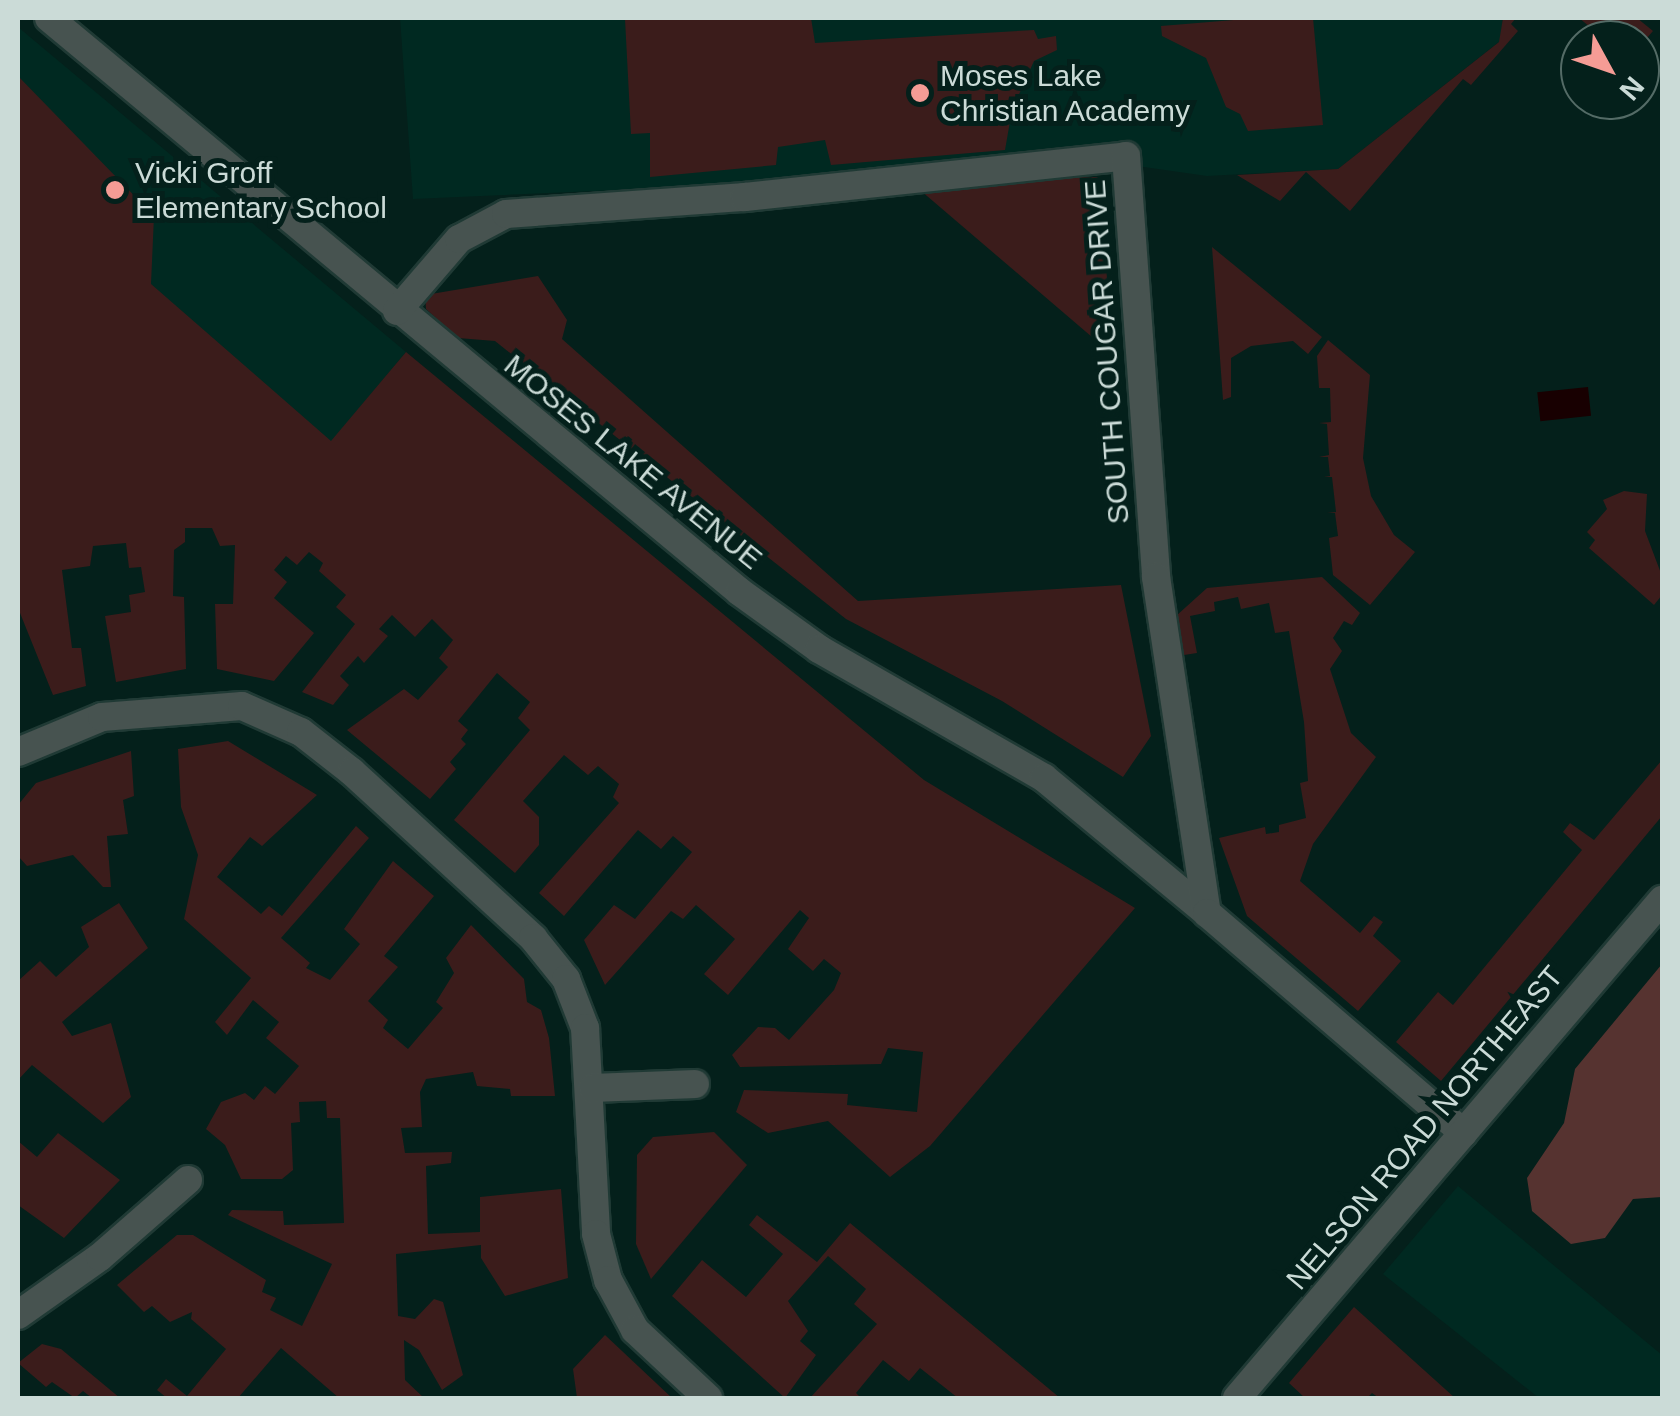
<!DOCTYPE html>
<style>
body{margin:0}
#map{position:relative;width:1680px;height:1416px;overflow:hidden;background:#04201b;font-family:Helvetica,sans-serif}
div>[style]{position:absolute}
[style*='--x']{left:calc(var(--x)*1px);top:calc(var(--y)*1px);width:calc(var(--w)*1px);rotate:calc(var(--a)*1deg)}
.built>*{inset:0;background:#002921}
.green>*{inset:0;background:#3b1c1b}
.forest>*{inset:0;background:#563330}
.water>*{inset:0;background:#180001;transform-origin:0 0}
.roads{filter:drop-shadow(2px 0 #203a35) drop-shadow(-2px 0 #203a35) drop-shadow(0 2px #203a35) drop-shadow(0 -2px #203a35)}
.minor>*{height:28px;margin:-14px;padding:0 14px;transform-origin:14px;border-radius:14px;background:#475350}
.tertiary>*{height:28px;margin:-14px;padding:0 14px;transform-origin:14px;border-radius:14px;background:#475350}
.dots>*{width:28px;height:28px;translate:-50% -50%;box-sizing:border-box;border:5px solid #04201b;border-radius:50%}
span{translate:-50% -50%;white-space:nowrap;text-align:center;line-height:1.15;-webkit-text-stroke:10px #04201b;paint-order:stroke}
.poi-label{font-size:30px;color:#cbdbd7}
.left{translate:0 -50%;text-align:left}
.street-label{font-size:30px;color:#cbdbd7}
.frame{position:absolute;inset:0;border:20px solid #cbdbd7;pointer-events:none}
.north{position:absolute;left:1560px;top:20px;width:100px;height:100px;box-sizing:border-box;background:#04201b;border:2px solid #546b66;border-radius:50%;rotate:130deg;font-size:28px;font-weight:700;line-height:40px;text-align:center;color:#cbdbd7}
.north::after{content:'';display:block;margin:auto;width:35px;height:45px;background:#f59c95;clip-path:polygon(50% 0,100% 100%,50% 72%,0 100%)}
</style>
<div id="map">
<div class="built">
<div style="clip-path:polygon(400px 18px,1503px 18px,1500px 41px,1338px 169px,1207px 176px,1144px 167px,413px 199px)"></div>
<div style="clip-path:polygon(18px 27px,406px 352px,298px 482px,18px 513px)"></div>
<div style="clip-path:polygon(1458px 1186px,1662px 1355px,1662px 1398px,1539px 1398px,1383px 1274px)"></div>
</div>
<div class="green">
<div style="clip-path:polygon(811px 18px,815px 43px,1034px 30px,1038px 39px,1056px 36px,1057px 50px,1034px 61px,1012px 110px,1005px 150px,831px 165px,825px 140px,778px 147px,776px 165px,650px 177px,650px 133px,631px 134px,625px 19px)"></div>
<div style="clip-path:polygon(1258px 18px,1313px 18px,1323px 125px,1248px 131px,1240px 114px,1226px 107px,1206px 58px,1162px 36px,1161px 26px)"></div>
<div style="clip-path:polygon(1503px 18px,1516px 18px,1511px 24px,1518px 31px,1471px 85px,1463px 79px,1350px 211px,1306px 172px,1280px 201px,1237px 175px,1338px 169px,1499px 42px)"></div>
<div style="clip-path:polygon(1579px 18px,1637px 18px,1653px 31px,1640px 46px,1640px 40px,1606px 40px)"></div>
<div style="clip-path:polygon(18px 76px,154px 216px,151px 284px,331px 441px,406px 352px,924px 780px,1135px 908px,930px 1146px,890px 1177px,828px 1121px,768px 1133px,736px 1112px,744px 1090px,848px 1094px,847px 1105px,917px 1112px,923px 1052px,888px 1048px,881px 1064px,740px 1067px,732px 1055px,758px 1027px,775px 1028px,789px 1040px,834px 990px,841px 973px,824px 959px,813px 971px,788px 949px,809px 918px,800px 910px,728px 995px,704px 974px,735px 939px,696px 905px,683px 919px,671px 911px,605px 985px,584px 940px,614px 905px,635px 919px,692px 852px,673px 836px,661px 849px,638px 830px,564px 916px,539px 893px,619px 803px,613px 797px,619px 784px,598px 766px,588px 775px,564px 755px,523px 801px,539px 817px,539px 845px,515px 873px,454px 820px,530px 730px,518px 718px,530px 702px,497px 673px,458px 721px,468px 730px,461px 739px,466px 744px,450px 762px,456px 769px,430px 799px,347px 730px,404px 689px,418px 700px,448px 667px,439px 658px,453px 640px,432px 619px,415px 637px,392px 615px,379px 629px,388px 636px,364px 663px,358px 656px,340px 676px,349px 685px,333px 705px,302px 692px,355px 624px,336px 607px,346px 595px,319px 571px,323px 563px,309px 552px,297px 565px,286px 556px,274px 570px,287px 582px,274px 598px,314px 633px,274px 681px,217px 669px,215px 604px,233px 604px,235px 545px,220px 546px,212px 528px,185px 528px,185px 542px,174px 550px,173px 596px,184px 597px,186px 669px,116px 682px,105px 616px,131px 612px,129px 595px,145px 592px,141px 567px,129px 568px,126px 543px,93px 546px,90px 566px,62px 570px,72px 648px,81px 648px,86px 686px,53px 695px,18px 608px)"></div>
<div style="clip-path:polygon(1099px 177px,1113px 355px,920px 190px,1078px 177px)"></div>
<div style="clip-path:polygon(1212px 247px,1322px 337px,1308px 354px,1293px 341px,1251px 346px,1231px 358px,1231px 397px,1223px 400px)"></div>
<div style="clip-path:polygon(538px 276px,567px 320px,562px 339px,858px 601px,1121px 585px,1151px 736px,1123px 777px,1002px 701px,846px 619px,495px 341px,458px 338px,426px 309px,425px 295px)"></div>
<div style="clip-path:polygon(1328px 340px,1370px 375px,1363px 458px,1371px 496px,1394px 535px,1415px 552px,1370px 605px,1333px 575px,1329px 538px,1338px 536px,1335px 513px,1327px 513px,1336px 512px,1332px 477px,1324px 477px,1330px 476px,1328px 457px,1319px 457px,1329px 455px,1327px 424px,1319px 423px,1331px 422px,1330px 388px,1319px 388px,1317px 356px)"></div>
<div style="clip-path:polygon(1624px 491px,1647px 494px,1645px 531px,1662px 576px,1662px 595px,1654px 605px,1589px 548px,1595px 540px,1587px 532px,1607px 509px,1603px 500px)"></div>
<div style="clip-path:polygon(1322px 577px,1360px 613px,1352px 625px,1344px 621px,1333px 638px,1342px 651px,1330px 669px,1351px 733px,1376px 757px,1313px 844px,1300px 881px,1360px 933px,1374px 916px,1383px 922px,1373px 936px,1401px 961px,1358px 1011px,1247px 916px,1219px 838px,1265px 827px,1266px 834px,1279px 832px,1279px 825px,1306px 818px,1300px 783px,1308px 781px,1304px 722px,1289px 631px,1275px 633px,1269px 603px,1241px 609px,1238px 597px,1214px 602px,1215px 611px,1190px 616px,1197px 653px,1184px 655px,1176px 616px,1207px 588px)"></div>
<div style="clip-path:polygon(228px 741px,317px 795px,262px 846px,250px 837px,217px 877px,261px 914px,269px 906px,282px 916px,356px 826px,369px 838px,281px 938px,310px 963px,306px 968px,330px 980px,360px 944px,344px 929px,393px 861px,434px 896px,384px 956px,398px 967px,368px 1001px,388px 1020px,383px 1028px,408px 1049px,443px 1008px,436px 1002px,454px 973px,446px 958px,471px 925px,524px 979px,527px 1002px,541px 1010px,549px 1038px,555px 1096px,511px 1096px,510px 1089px,477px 1086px,473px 1072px,426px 1079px,420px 1092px,422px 1127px,401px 1128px,405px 1153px,452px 1152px,451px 1163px,426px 1166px,428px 1234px,480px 1232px,480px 1197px,561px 1189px,568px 1278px,505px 1296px,481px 1258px,481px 1245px,396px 1254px,398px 1316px,415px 1319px,434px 1299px,443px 1302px,463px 1375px,442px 1390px,419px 1350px,404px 1340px,405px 1380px,424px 1398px,339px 1398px,281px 1348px,238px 1398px,167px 1398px,157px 1390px,166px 1379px,187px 1396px,226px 1349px,191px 1319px,192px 1312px,170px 1322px,152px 1306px,144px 1312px,117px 1285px,177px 1235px,193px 1235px,266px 1280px,262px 1292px,276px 1298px,270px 1310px,302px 1326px,332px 1264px,228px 1215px,232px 1210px,283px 1211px,284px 1225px,344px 1223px,340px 1118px,327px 1118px,326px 1101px,299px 1102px,300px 1122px,291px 1123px,293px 1170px,282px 1179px,241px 1179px,225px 1145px,206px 1129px,221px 1102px,245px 1093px,254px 1100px,265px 1086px,275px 1094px,299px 1066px,266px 1038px,279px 1022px,253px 1000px,227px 1035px,215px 1022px,251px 978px,184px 919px,198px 855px,181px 807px,178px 749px)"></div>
<div style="clip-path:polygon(131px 751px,134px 796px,123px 800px,128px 834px,107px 836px,111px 887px,103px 887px,73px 855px,27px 866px,18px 856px,18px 805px,36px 783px)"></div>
<div style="clip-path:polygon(1662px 760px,1662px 816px,1441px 1081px,1396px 1042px,1438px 992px,1453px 1005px,1582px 850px,1563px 832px,1570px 823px,1594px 840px)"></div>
<div style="clip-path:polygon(119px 903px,148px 948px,62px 1022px,72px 1036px,111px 1023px,131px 1097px,103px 1123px,32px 1065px,18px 1080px,18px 981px,40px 961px,56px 977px,89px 947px,81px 927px)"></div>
<div style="clip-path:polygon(714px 1132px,747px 1165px,651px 1279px,636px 1244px,637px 1155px,653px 1137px)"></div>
<div style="clip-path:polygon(58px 1133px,120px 1180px,64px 1238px,18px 1205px,18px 1141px,37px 1157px)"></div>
<div style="clip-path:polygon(757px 1215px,817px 1262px,850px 1223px,1060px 1398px,958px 1398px,920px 1368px,909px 1381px,883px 1360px,856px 1393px,861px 1398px,810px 1398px,877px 1324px,854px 1304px,866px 1289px,828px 1256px,788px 1301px,808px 1331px,800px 1341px,816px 1355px,785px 1398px,672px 1296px,702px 1260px,746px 1297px,783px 1254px,749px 1225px)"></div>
<div style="clip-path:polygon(1354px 1307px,1455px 1398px,1379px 1398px,1372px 1393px,1367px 1398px,1305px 1398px,1289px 1383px)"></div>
<div style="clip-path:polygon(605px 1335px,672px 1398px,673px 1398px,577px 1398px,573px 1369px)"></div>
<div style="clip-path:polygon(42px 1344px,61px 1349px,120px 1398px,92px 1398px,83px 1391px,75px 1398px,52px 1382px,46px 1387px,18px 1363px)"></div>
</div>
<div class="forest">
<div style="clip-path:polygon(1662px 964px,1662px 1197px,1633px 1199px,1605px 1238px,1571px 1244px,1532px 1211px,1527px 1178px,1564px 1123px,1575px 1069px)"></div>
</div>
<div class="water">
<div style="left:1588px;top:387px;width:29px;height:51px;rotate:84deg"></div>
</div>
<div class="roads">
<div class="minor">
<div style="--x:49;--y:18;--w:898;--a:39.72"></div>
<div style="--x:740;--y:592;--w:97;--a:35.8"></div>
<div style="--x:819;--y:649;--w:259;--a:29.8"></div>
<div style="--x:1044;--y:778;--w:212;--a:39.6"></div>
<div style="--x:397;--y:311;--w:95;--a:-49.3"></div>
<div style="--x:459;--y:239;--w:53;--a:-28"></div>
<div style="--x:506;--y:214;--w:240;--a:-4.1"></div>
<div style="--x:745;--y:197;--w:383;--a:-6.1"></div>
<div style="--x:1126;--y:156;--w:422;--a:85.9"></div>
<div style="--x:1156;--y:577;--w:340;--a:81.4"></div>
<div style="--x:1207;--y:913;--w:338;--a:40.6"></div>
<div style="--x:18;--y:752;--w:91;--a:-22.6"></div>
<div style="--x:102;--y:717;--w:140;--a:-4.5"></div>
<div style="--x:242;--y:706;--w:64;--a:23.8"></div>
<div style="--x:301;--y:732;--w:65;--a:38.1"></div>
<div style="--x:352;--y:772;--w:246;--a:42.5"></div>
<div style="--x:533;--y:938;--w:53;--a:51.2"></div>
<div style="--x:566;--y:979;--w:53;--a:68.8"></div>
<div style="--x:585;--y:1028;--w:206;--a:86.9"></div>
<div style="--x:596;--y:1234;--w:48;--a:75.4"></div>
<div style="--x:608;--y:1280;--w:57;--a:61.6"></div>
<div style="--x:635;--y:1330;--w:100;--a:43"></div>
<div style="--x:593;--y:1088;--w:102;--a:-2.2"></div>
<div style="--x:18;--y:1315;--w:100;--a:-35.3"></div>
<div style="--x:100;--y:1257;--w:117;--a:-41.2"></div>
</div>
<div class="tertiary">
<div style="--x:1237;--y:1398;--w:655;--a:-49.52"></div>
</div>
</div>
<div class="dots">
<div style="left:920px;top:93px;background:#f59c95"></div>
<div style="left:115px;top:190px;background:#f59c95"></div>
</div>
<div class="poi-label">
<span class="left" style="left:940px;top:93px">Moses Lake<br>Christian Academy</span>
<span class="left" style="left:135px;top:190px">Vicki Groff<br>Elementary School</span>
</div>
<div class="street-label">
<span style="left:1107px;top:352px;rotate:-94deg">SOUTH COUGAR DRIVE</span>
<span style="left:633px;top:462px;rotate:39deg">MOSES LAKE AVENUE</span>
<span style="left:1425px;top:1128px;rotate:-50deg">NELSON ROAD NORTHEAST</span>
</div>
<div class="frame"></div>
<div class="north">N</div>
</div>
